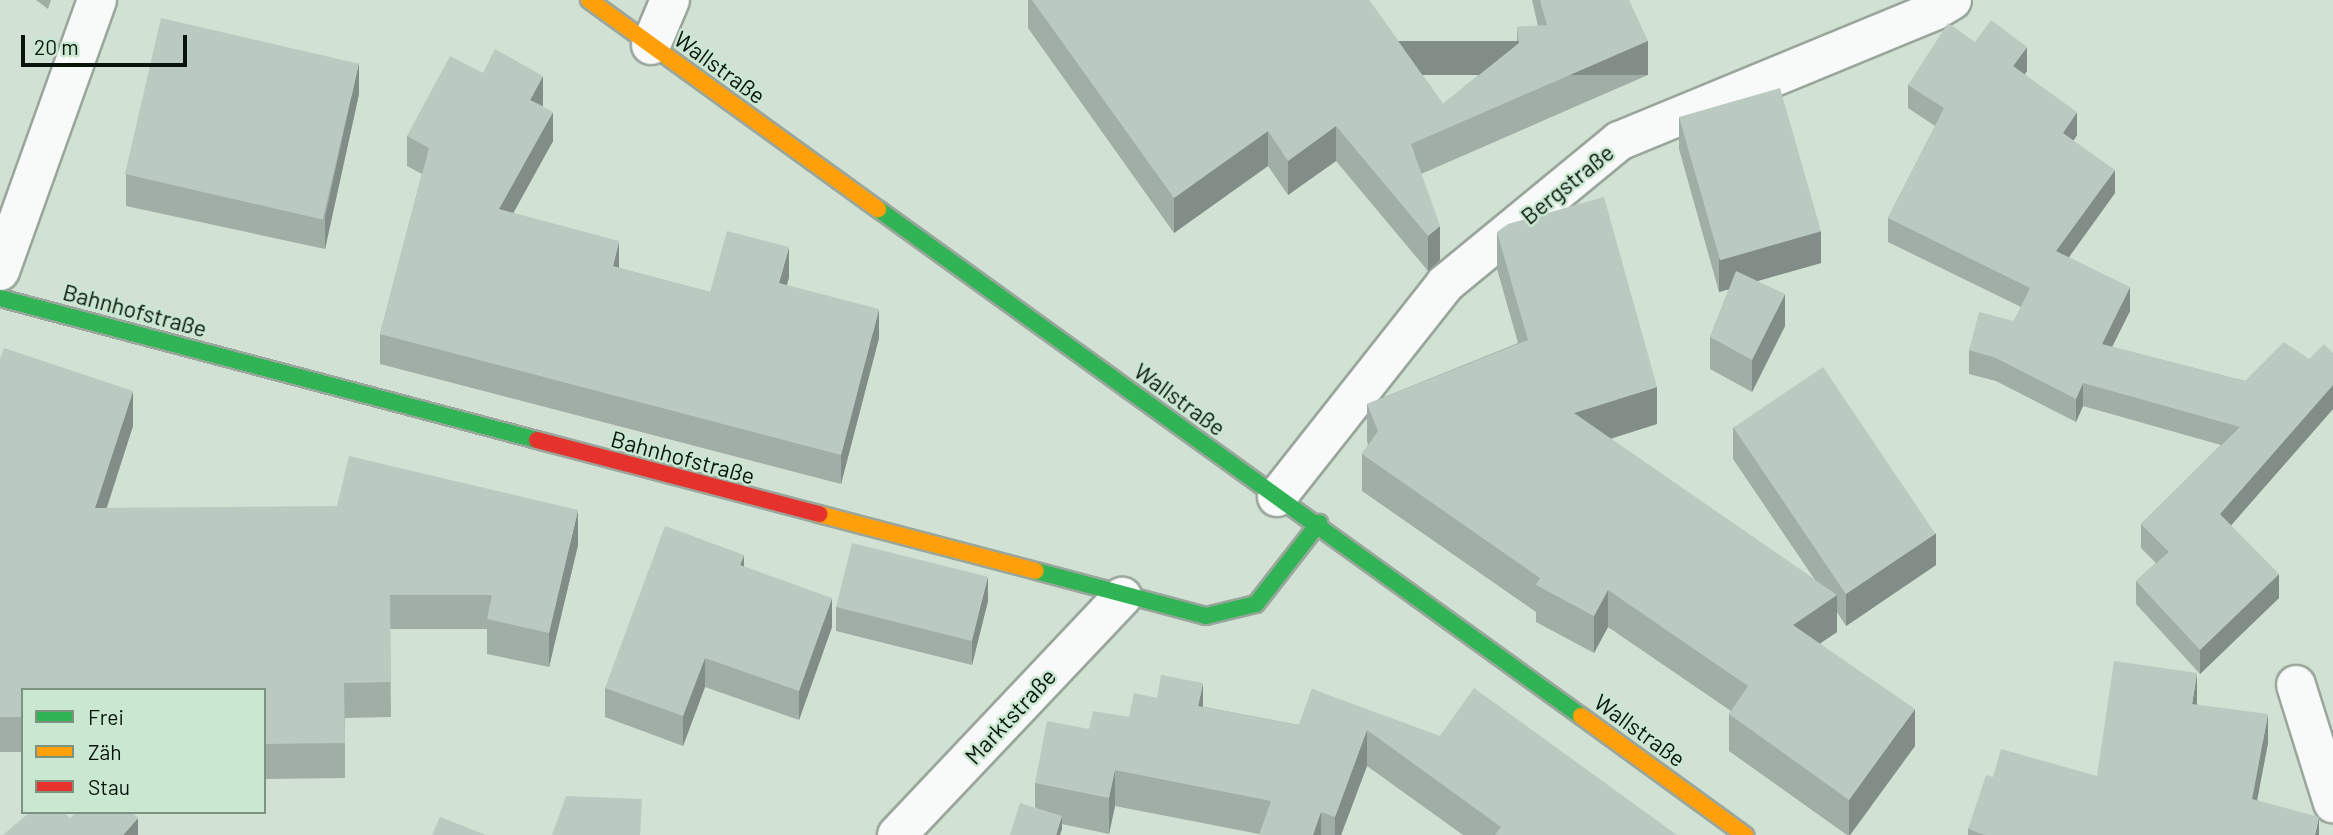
<!DOCTYPE html>
<meta charset="utf-8">
<style>
body{margin:0}
#map{position:relative;width:2333px;height:835px;overflow:hidden;background:#d1e1d4;font-family:Barlow,sans-serif}
div>[style]{position:absolute}
[style*='--x']{left:calc(var(--x)*1px);top:calc(var(--y)*1px);width:calc(var(--w)*1px);rotate:calc(var(--a)*1deg)}
.roads{filter:drop-shadow(2px 0 #9aa69c) drop-shadow(-2px 0 #9aa69c) drop-shadow(0 2px #9aa69c) drop-shadow(0 -2px #9aa69c)}
.street>*{height:38px;margin:-19px;padding:0 19px;transform-origin:19px;border-radius:19px;background:#f8faf9}
.fast>*{height:16px;margin:-8px;padding:0 8px;transform-origin:8px;border-radius:8px;background:#30b455}
.slow>*{height:16px;margin:-8px;padding:0 8px;transform-origin:8px;border-radius:8px;background:#ff9f0a}
.jam>*{height:16px;margin:-8px;padding:0 8px;transform-origin:8px;border-radius:8px;background:#e5322d}
.wall>*{inset:0;background:#a1aea6}
.shaded-wall>*{inset:0;background:#838d87;transform-origin:0 0}
.building>*{inset:0;background:#bbcac1;transform-origin:0 0}
span{translate:-50% -50%;white-space:nowrap;text-align:center;line-height:1.15;-webkit-text-stroke:5px #cae8d1;paint-order:stroke}
.street-label{font-size:23px;color:#09140c}
.legend{position:absolute;left:21px;top:688px;width:245px;height:126px;box-sizing:border-box;background:#cae8d1;border:2px solid #7d9382;margin:0;padding:9px 12px;list-style:none;font-size:21px;color:#09140c}
.legend li{display:flex;align-items:center;gap:14px;height:35px}
.legend b{width:35px;border:2px solid #7d9382}
.scale{position:absolute;left:21px;top:35px;width:166px;height:32px;box-sizing:border-box;border:4px solid #09140c;border-top:0;padding-left:9px;font-size:21px;line-height:24px;white-space:nowrap;color:#09140c;-webkit-text-stroke:5px #cae8d1;paint-order:stroke}
</style>
<div id="map">
<div class="roads">
<div class="street">
<div style="--x:651;--y:45;--w:49;--a:-67.1"></div>
<div style="--x:0;--y:271;--w:288;--a:-70.3"></div>
<div style="--x:1277;--y:497;--w:271;--a:-51.7"></div>
<div style="--x:1445;--y:284;--w:225;--a:-39.4"></div>
<div style="--x:1619;--y:141;--w:341;--a:-22.4"></div>
<div style="--x:1934;--y:11;--w:21;--a:-31"></div>
<div style="--x:2296;--y:685;--w:124;--a:72.6"></div>
<div style="--x:897;--y:835;--w:328;--a:-46.6"></div>
</div>
<div class="fast">
<div style="--x:878;--y:209;--w:867;--a:35.8"></div>
<div style="--x:0;--y:298;--w:555;--a:14.81"></div>
<div style="--x:1036;--y:571;--w:176;--a:14.8"></div>
<div style="--x:1206;--y:616;--w:51;--a:-13.5"></div>
<div style="--x:1256;--y:604;--w:103;--a:-52.1"></div>
</div>
<div class="slow">
<div style="--x:589;--y:0;--w:357;--a:35.9"></div>
<div style="--x:819;--y:514;--w:224;--a:14.7"></div>
<div style="--x:1581;--y:716;--w:203;--a:36"></div>
</div>
<div class="jam">
<div style="--x:537;--y:440;--w:292;--a:14.7"></div>
</div>
</div>
<div class="wall">
<div style="clip-path:polygon(36px 0,51px 0,48px 9px)"></div>
<div style="clip-path:polygon(1028px 0,1369px 0,1443px 104px,1517px 44px,1517px 27px,1538px 26px,1532px 0,1629px 0,1648px 75px,1421px 174px,1440px 260px,1428px 271px,1336px 161px,1288px 195px,1268px 166px,1174px 233px,1028px 28px)"></div>
<div style="clip-path:polygon(2027px 71px,2025px 74px,2077px 135px,2073px 141px,2115px 193px,2069px 257px,2130px 311px,2112px 347px,2245px 381px,2309px 359px,2333px 353px,2333px 409px,2231px 525px,2279px 598px,2200px 674px,2136px 604px,2136px 581px,2156px 563px,2141px 548px,2141px 524px,2221px 445px,2083px 406px,2076px 422px,1996px 381px,1969px 374px,1969px 350px,2014px 321px,2021px 307px,1888px 242px,1888px 218px,1935px 126px,1908px 108px,1908px 85px)"></div>
<div style="clip-path:polygon(483px 73px,543px 106px,553px 141px,513px 213px,619px 268px,710px 292px,789px 277px,787px 285px,879px 338px,841px 484px,380px 364px,380px 334px,422px 174px,407px 166px,407px 136px)"></div>
<div style="clip-path:polygon(359px 94px,325px 249px,126px 206px,126px 174px)"></div>
<div style="clip-path:polygon(1679px 117px,1821px 263px,1757px 281px,1785px 326px,1752px 392px,1710px 369px,1710px 337px,1729px 289px,1719px 292px,1679px 149px)"></div>
<div style="clip-path:polygon(1497px 232px,1657px 424px,1611px 439px,1815px 580px,1733px 459px,1733px 427px,1936px 565px,1846px 626px,1837px 612px,1837px 632px,1820px 643px,1915px 746px,1850px 835px,1847px 835px,1729px 751px,1729px 714px,1731px 711px,1608px 627px,1594px 653px,1536px 622px,1536px 612px,1362px 491px,1362px 454px,1368px 445px,1367px 441px,1367px 404px,1518px 343px,1497px 269px)"></div>
<div style="clip-path:polygon(0 359px,133px 426px,107px 508px,578px 545px,549px 667px,487px 654px,487px 629px,390px 629px,391px 717px,345px 718px,345px 778px,264px 779px,264px 690px,23px 690px,23px 752px,0 752px)"></div>
<div style="clip-path:polygon(744px 567px,832px 627px,799px 720px,705px 687px,683px 746px,605px 717px,605px 688px)"></div>
<div style="clip-path:polygon(988px 601px,972px 665px,836px 631px,836px 607px)"></div>
<div style="clip-path:polygon(1312px 689px,1677px 835px,1463px 835px,1367px 766px,1341px 835px,1259px 835px,1259px 834px,1115px 806px,1109px 834px,1062px 824px,1062px 829px,1035px 807px,1035px 783px,1089px 729px,1129px 717px,1157px 698px,1299px 725px)"></div>
<div style="clip-path:polygon(2197px 702px,2197px 704px,2268px 743px,2257px 800px,2319px 835px,1968px 835px,1968px 829px,1993px 777px,2097px 776px)"></div>
</div>
<div class="shaded-wall">
<div style="left:1648px;top:41px;width:34px;height:258px;rotate:90deg"></div>
<div style="clip-path:polygon(2027px 47px,2027px 71px,2013px 89px,2013px 66px)"></div>
<div style="clip-path:polygon(359px 62px,359px 94px,325px 249px,325px 217px)"></div>
<div style="clip-path:polygon(543px 76px,543px 106px,530px 100px)"></div>
<div style="clip-path:polygon(553px 112px,553px 141px,499px 239px,499px 209px)"></div>
<div style="clip-path:polygon(2077px 112px,2077px 135px,2063px 157px,2063px 133px)"></div>
<div style="clip-path:polygon(1336px 126px,1336px 161px,1288px 195px,1288px 161px)"></div>
<div style="clip-path:polygon(1268px 131px,1268px 166px,1174px 233px,1174px 198px)"></div>
<div style="clip-path:polygon(2115px 170px,2115px 193px,2056px 275px,2056px 251px)"></div>
<div style="clip-path:polygon(1440px 226px,1440px 260px,1428px 271px,1428px 236px)"></div>
<div style="clip-path:polygon(1821px 231px,1821px 263px,1719px 292px,1719px 259px)"></div>
<div style="clip-path:polygon(619px 241px,619px 271px,613px 266px)"></div>
<div style="clip-path:polygon(789px 247px,789px 277px,779px 313px,779px 283px)"></div>
<div style="clip-path:polygon(2130px 287px,2130px 311px,2102px 367px,2102px 344px)"></div>
<div style="clip-path:polygon(1785px 294px,1785px 326px,1752px 392px,1752px 360px)"></div>
<div style="clip-path:polygon(879px 309px,879px 338px,841px 484px,841px 455px)"></div>
<div style="clip-path:polygon(2083px 383px,2083px 406px,2076px 422px,2076px 399px)"></div>
<div style="clip-path:polygon(2333px 385px,2333px 409px,2220px 538px,2220px 514px)"></div>
<div style="clip-path:polygon(1657px 387px,1657px 424px,1574px 450px,1574px 413px)"></div>
<div style="clip-path:polygon(133px 391px,133px 426px,95px 543px,95px 508px)"></div>
<div style="clip-path:polygon(578px 510px,578px 545px,549px 667px,549px 633px)"></div>
<div style="clip-path:polygon(1936px 533px,1936px 565px,1846px 626px,1846px 594px)"></div>
<div style="clip-path:polygon(744px 555px,744px 584px,740px 565px)"></div>
<div style="clip-path:polygon(2279px 574px,2279px 598px,2200px 674px,2200px 650px)"></div>
<div style="clip-path:polygon(988px 576px,988px 601px,972px 665px,972px 640px)"></div>
<div style="clip-path:polygon(1608px 590px,1608px 627px,1594px 653px,1594px 616px)"></div>
<div style="clip-path:polygon(1837px 595px,1837px 632px,1793px 662px,1793px 625px)"></div>
<div style="clip-path:polygon(832px 598px,832px 627px,799px 720px,799px 691px)"></div>
<div style="clip-path:polygon(705px 658px,705px 687px,683px 746px,683px 716px)"></div>
<div style="clip-path:polygon(2197px 673px,2197px 702px,2192px 733px,2192px 704px)"></div>
<div style="clip-path:polygon(1203px 683px,1203px 719px,1198px 706px)"></div>
<div style="clip-path:polygon(1915px 709px,1915px 746px,1850px 835px,1849px 835px,1849px 800px)"></div>
<div style="clip-path:polygon(2268px 714px,2268px 743px,2252px 827px,2252px 799px)"></div>
<div style="clip-path:polygon(1367px 730px,1367px 766px,1341px 835px,1335px 835px,1335px 817px)"></div>
<div style="clip-path:polygon(1115px 770px,1115px 806px,1109px 834px,1109px 798px)"></div>
<div style="clip-path:polygon(1321px 812px,1321px 835px,1313px 835px)"></div>
<div style="clip-path:polygon(1062px 816px,1062px 829px,1060px 835px,1056px 835px)"></div>
<div style="clip-path:polygon(2319px 817px,2319px 835px,2315px 835px)"></div>
<div style="clip-path:polygon(138px 818px,138px 835px,123px 835px)"></div>
</div>
<div class="building">
<div style="clip-path:polygon(1032px 0,1369px 0,1443px 104px,1519px 43px,1517px 27px,1547px 25px,1540px 0,1629px 0,1648px 41px,1411px 144px,1440px 226px,1428px 236px,1336px 126px,1288px 161px,1268px 131px,1174px 198px)"></div>
<div style="left:161px;top:18px;width:203px;height:160px;rotate:13deg"></div>
<div style="clip-path:polygon(1991px 20px,2027px 47px,2013px 66px,2077px 112px,2063px 133px,2115px 170px,2056px 251px,2130px 287px,2102px 344px,2245px 381px,2284px 342px,2309px 359px,2324px 344px,2333px 353px,2333px 385px,2220px 514px,2279px 574px,2200px 650px,2136px 581px,2169px 552px,2141px 524px,2240px 427px,2083px 383px,2076px 399px,1996px 358px,1969px 350px,1979px 312px,2014px 321px,2030px 288px,1888px 218px,1944px 108px,1908px 85px,1948px 23px,1975px 42px)"></div>
<div style="clip-path:polygon(495px 49px,543px 76px,530px 100px,553px 112px,499px 209px,619px 241px,613px 266px,710px 292px,727px 231px,789px 247px,779px 283px,879px 309px,841px 455px,380px 334px,429px 148px,407px 136px,450px 56px,483px 73px)"></div>
<div style="left:1780px;top:88px;width:149px;height:105px;rotate:74deg"></div>
<div style="clip-path:polygon(1604px 197px,1657px 387px,1574px 413px,1837px 595px,1793px 625px,1915px 709px,1849px 800px,1729px 714px,1748px 686px,1608px 590px,1594px 616px,1536px 585px,1540px 578px,1362px 454px,1378px 431px,1367px 404px,1528px 340px,1497px 232px,1508px 224px)"></div>
<div style="clip-path:polygon(1736px 271px,1785px 294px,1752px 360px,1710px 337px)"></div>
<div style="clip-path:polygon(4px 348px,133px 391px,95px 508px,337px 506px,349px 456px,578px 510px,549px 633px,487px 619px,492px 595px,390px 595px,391px 682px,344px 683px,345px 743px,264px 744px,264px 690px,23px 690px,23px 717px,0 717px,0 359px)"></div>
<div style="left:1823px;top:367px;width:201px;height:108px;rotate:56deg"></div>
<div style="clip-path:polygon(665px 526px,744px 555px,740px 565px,832px 598px,799px 691px,705px 658px,683px 716px,605px 688px)"></div>
<div style="left:852px;top:543px;width:140px;height:66px;rotate:14deg"></div>
<div style="clip-path:polygon(2114px 661px,2197px 673px,2192px 704px,2268px 714px,2252px 799px,2319px 817px,2315px 835px,1985px 835px,1968px 829px,1986px 775px,1993px 777px,2001px 749px,2097px 776px)"></div>
<div style="clip-path:polygon(1161px 675px,1203px 683px,1198px 706px,1299px 725px,1312px 689px,1440px 736px,1474px 688px,1677px 835px,1495px 835px,1501px 827px,1367px 730px,1335px 817px,1321px 812px,1313px 835px,1259px 835px,1271px 801px,1115px 770px,1109px 798px,1035px 783px,1047px 721px,1089px 729px,1093px 711px,1129px 717px,1134px 693px,1157px 698px)"></div>
<div style="clip-path:polygon(566px 796px,642px 799px,640px 835px,552px 835px)"></div>
<div style="clip-path:polygon(1020px 803px,1062px 816px,1056px 835px,1010px 835px)"></div>
<div style="clip-path:polygon(30px 812px,63px 812px,70px 818px,77px 812px,131px 812px,138px 818px,123px 835px,3px 835px)"></div>
<div style="clip-path:polygon(440px 817px,486px 835px,432px 835px)"></div>
</div>
<div class="street-label">
<span style="left:720px;top:67px;rotate:36deg">Wallstraße</span>
<span style="left:1567px;top:184px;rotate:-39deg">Bergstraße</span>
<span style="left:135px;top:310px;rotate:15deg">Bahnhofstraße</span>
<span style="left:1180px;top:399px;rotate:36deg">Wallstraße</span>
<span style="left:683px;top:457px;rotate:15deg">Bahnhofstraße</span>
<span style="left:1010px;top:716px;rotate:-47deg">Marktstraße</span>
<span style="left:1640px;top:730px;rotate:36deg">Wallstraße</span>
</div>
<ul class="legend">
<li><b style="height:9px;background:#30b455"></b>Frei</li>
<li><b style="height:9px;background:#ff9f0a"></b>Zäh</li>
<li><b style="height:9px;background:#e5322d"></b>Stau</li>
</ul>
<div class="scale">20 m</div>
</div>
